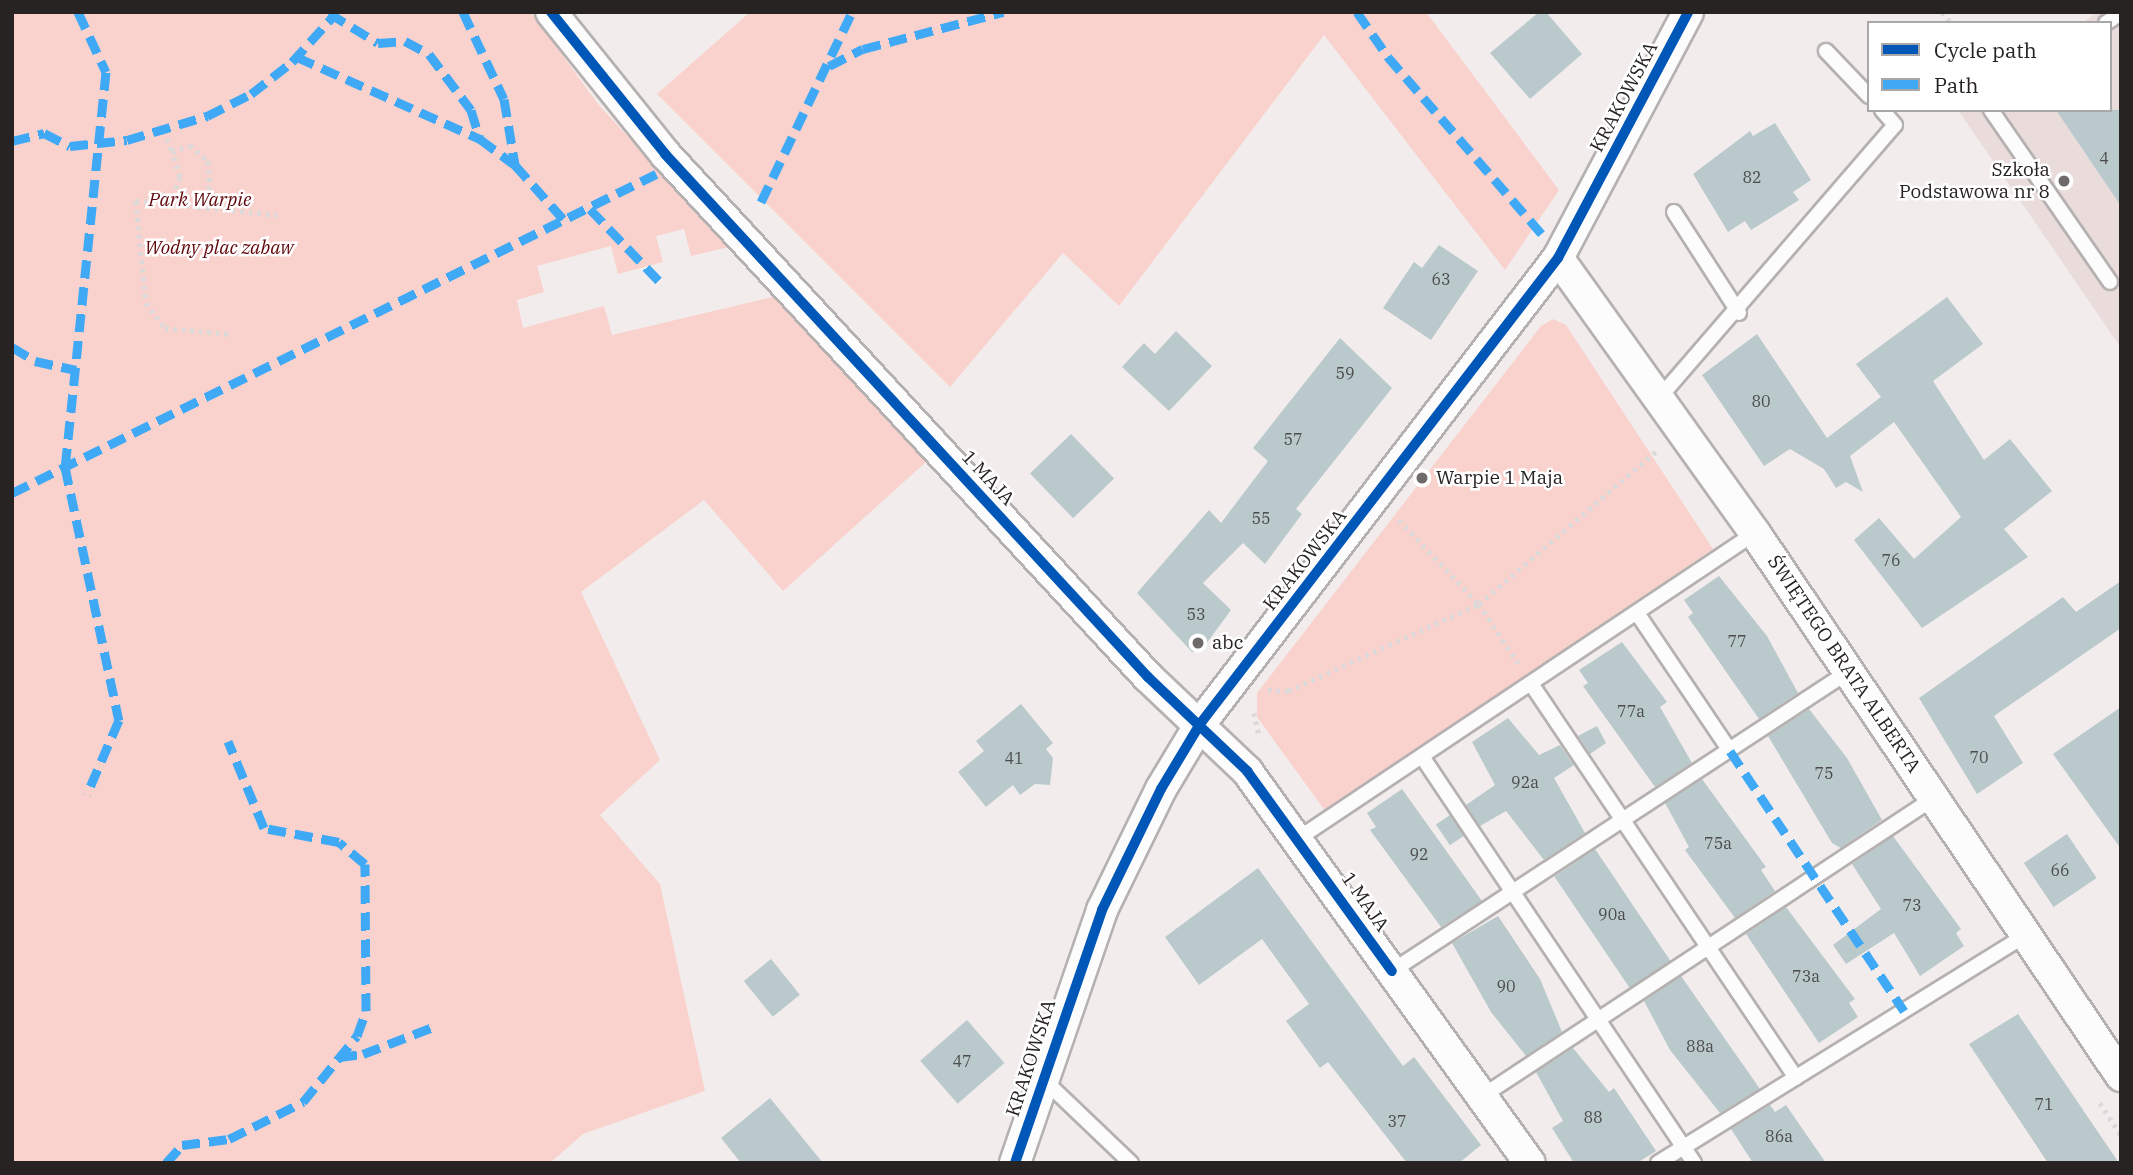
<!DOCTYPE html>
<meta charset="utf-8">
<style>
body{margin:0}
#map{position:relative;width:2133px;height:1175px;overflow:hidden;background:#f2edec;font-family:"IBM Plex Serif",serif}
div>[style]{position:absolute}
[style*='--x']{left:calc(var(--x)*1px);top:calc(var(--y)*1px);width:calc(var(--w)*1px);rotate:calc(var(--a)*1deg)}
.built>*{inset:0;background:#e9dcdb}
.green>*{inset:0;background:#f9d2cd}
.building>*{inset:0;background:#bac9cc;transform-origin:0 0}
.path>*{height:4.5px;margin-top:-2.25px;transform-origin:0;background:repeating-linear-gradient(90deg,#dbd9d9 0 3.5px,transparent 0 8.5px)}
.roads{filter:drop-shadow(2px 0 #b5b1b0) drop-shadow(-2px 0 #b5b1b0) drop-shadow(0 2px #b5b1b0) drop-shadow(0 -2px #b5b1b0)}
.service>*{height:14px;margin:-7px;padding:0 7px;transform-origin:7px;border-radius:7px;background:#fdfcfc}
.minor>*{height:30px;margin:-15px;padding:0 15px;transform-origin:15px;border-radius:15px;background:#fdfcfc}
.quiet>*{height:9px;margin-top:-4.5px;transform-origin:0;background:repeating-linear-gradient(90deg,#3fa9f5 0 18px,transparent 0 27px)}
.cycleway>*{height:10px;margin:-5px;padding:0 5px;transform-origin:5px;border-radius:5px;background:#0057b8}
.dots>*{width:19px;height:19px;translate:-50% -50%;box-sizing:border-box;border:4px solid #fff;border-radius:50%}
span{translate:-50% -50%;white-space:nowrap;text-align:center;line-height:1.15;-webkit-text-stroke:5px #fff;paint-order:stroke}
.number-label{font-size:16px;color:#4c4c4c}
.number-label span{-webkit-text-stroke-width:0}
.street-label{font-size:19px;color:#272322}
.poi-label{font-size:19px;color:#272322}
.right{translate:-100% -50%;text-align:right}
.left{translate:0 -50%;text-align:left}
.park-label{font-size:19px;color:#60080d;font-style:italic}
.frame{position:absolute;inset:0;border:14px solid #272322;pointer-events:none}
.legend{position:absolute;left:1867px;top:21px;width:245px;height:91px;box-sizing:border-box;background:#fff;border:2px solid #a9a7a7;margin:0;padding:9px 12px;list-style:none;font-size:21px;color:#272322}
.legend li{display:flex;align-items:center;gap:14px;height:35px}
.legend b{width:35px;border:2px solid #a9a7a7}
</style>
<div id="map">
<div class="built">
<div style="clip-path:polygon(2097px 12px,2121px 12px,2121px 348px,1958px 110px,2110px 110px,2110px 23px,2082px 23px)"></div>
</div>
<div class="green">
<div style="clip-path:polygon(12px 12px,531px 12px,598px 104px,729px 247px,691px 256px,684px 229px,656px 236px,663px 262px,618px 274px,611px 246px,537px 266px,544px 292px,517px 300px,523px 328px,604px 306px,612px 335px,773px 297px,926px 462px,783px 591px,704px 500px,581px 592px,660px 760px,600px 815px,660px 884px,705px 1091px,583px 1134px,550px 1163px,12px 1163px)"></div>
<div style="clip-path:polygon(750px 12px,1426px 12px,1559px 190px,1505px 270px,1324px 35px,1119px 306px,1063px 253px,950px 387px,657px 94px)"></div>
<div style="clip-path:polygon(1553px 319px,1566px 325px,1713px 549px,1326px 812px,1257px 717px,1257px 693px,1541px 326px)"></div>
</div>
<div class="building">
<div style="clip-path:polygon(1539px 12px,1546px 12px,1582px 54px,1530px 99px,1490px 53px)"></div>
<div style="clip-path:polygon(2056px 110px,2121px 110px,2121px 206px)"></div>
<div style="clip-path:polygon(1775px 123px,1811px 180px,1793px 192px,1799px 200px,1751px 230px,1745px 221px,1728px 232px,1693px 174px,1750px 131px,1753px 136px)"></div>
<div style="clip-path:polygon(1439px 245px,1478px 271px,1431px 340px,1383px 308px,1414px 262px,1422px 268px)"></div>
<div style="clip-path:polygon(1947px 297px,1983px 344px,1933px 381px,1984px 460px,2010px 439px,2052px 491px,2004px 529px,2028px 557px,1922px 628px,1854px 540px,1879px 518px,1914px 559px,1961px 517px,1894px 422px,1850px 456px,1863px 492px,1846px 482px,1836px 488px,1824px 469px,1790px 449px,1764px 466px,1702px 375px,1757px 334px,1827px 438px,1881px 397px,1856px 364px)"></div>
<div style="clip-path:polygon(1176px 331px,1212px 366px,1169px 411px,1122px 367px,1144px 343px,1155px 354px)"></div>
<div style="clip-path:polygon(1340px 338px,1392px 388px,1296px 509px,1302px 514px,1265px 564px,1243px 543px,1203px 583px,1231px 610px,1201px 651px,1192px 652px,1137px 593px,1209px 510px,1221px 523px,1268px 461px,1253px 448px)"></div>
<div style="left:1071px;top:434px;width:62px;height:57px;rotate:46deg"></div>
<div style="clip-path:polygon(1719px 576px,1767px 636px,1798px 693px,1759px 719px,1688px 617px,1693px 613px,1684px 600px)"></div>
<div style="clip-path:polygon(2121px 581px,2121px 628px,1994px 716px,2023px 763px,1977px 794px,1919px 698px,2063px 597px,2076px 612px)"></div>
<div style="clip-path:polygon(1622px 642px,1667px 702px,1660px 707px,1692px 763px,1655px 787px,1583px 686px,1588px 683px,1579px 670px)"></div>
<div style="clip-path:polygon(1021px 704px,1053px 743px,1046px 749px,1053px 758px,1050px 785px,1035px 784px,1020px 795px,1013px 785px,986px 807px,958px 772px,984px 751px,976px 741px)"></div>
<div style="clip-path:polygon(2121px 707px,2121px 849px,2053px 754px)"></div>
<div style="clip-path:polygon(1809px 709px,1847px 758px,1882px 820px,1841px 848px,1832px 843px,1768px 736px)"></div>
<div style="clip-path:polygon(1508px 718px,1539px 755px,1560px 745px,1574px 765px,1554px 778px,1585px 833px,1544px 860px,1506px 811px,1480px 826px,1466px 805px,1495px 785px,1472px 742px)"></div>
<div style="clip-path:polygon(1597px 726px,1606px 743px,1590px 754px,1578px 736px)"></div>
<div style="clip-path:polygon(1702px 779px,1766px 867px,1761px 870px,1775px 891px,1735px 918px,1685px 850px,1689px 847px,1665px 803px)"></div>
<div style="clip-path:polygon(1402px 789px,1482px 901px,1441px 927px,1370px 830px,1376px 827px,1367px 813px)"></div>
<div style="left:1450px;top:815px;width:25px;height:17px;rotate:56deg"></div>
<div style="left:2067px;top:834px;width:53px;height:52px;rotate:56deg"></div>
<div style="clip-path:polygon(1893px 836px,1961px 929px,1956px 933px,1964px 946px,1920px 976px,1894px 933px,1846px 964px,1833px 945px,1881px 909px,1852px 864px)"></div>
<div style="left:1595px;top:849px;width:135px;height:49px;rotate:56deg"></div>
<div style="clip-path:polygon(1258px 868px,1403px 1066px,1414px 1057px,1481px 1145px,1459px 1163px,1407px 1163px,1328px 1062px,1320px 1068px,1286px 1021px,1309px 1004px,1262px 939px,1199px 985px,1165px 937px)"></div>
<div style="clip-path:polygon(1786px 907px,1855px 999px,1849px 1003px,1858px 1017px,1819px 1043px,1746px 934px)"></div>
<div style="clip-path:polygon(1498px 916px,1540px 979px,1562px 1032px,1526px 1056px,1491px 1012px,1452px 943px)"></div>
<div style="left:771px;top:959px;width:46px;height:35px;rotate:51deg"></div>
<div style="clip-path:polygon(1681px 976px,1760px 1089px,1720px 1113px,1670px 1050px,1644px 1001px)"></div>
<div style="clip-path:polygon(2018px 1014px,2119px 1163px,2048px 1163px,1969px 1044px)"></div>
<div style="left:967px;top:1020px;width:57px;height:62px;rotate:49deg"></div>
<div style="clip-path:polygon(1573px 1048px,1609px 1092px,1614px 1088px,1656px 1151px,1637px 1163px,1574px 1163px,1552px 1128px,1563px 1121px,1536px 1072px)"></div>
<div style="clip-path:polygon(770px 1098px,788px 1120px,823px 1163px,741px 1163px,721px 1138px)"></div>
<div style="clip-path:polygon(1770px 1105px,1775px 1112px,1786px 1105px,1826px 1163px,1753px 1163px,1731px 1129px)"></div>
</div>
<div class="path">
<div style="--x:1942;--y:12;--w:14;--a:51"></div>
<div style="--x:164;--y:131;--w:22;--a:69"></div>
<div style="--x:172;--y:152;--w:19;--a:-21"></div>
<div style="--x:190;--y:145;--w:24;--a:42"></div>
<div style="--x:208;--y:161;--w:25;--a:85"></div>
<div style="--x:210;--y:186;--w:24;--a:120"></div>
<div style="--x:198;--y:207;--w:79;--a:5.8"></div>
<div style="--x:169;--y:204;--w:29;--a:-68"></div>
<div style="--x:180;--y:177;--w:26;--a:-108"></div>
<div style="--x:198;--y:207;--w:62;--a:-174.5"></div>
<div style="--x:136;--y:201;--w:102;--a:84.4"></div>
<div style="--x:146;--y:303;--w:31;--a:53"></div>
<div style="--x:165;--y:328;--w:65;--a:5.3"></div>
<div style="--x:1399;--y:520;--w:116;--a:46.4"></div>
<div style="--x:1479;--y:604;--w:71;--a:56.5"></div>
<div style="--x:1268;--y:690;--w:20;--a:3"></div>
<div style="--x:1288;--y:691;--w:210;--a:-24.5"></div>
<div style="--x:1479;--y:604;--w:234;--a:-40.8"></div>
<div style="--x:1254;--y:713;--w:22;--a:77"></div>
<div style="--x:2100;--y:1103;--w:38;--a:57"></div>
</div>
<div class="roads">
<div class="service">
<div style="--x:2106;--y:23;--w:18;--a:-34"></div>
<div style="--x:1826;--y:51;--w:62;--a:46.3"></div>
<div style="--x:1991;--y:110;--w:209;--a:55.3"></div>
<div style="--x:1674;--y:212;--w:120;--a:57.2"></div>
<div style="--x:1660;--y:397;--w:359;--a:-49.2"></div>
<div style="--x:1895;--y:125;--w:20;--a:-131"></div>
<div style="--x:1637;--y:613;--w:166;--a:56"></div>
<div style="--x:1532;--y:685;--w:473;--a:56.1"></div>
<div style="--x:1423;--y:758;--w:487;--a:56.2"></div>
<div style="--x:1299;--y:838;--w:549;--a:-33.78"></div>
<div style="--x:1392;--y:971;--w:545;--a:-33.25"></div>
<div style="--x:1043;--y:1079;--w:122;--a:43.7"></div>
<div style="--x:1481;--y:1097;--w:543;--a:-33.43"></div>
<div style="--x:1658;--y:1163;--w:433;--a:-31.8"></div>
</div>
<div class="minor">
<div style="--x:551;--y:12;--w:182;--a:51.2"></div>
<div style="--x:665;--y:154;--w:712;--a:47.28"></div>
<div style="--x:1148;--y:677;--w:137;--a:43.5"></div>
<div style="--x:1247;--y:771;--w:483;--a:54.2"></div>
<div style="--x:1558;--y:258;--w:338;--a:54.4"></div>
<div style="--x:1755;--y:533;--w:655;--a:56.02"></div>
<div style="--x:1015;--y:1163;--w:268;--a:-71"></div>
<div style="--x:1102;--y:910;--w:135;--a:-64"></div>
<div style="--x:1161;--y:789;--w:76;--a:-59"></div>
<div style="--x:1200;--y:724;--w:588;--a:-52.47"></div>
<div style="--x:1558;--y:258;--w:278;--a:-62.1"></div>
</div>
</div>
<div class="quiet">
<div style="--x:78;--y:12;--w:66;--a:65"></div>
<div style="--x:106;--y:72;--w:397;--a:95.9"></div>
<div style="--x:65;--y:467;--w:259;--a:78"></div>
<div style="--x:119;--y:720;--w:81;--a:113.4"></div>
<div style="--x:463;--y:12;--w:96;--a:64.8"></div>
<div style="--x:504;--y:99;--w:67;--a:80.5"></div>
<div style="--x:1357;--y:12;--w:55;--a:55.4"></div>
<div style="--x:1388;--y:57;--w:235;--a:49"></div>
<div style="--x:329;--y:13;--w:57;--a:31.5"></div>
<div style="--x:378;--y:43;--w:27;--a:-4"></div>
<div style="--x:405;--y:41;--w:27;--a:28"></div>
<div style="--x:429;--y:54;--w:70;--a:53.1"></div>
<div style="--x:471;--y:110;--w:30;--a:73"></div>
<div style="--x:297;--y:57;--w:201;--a:24.1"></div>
<div style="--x:480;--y:139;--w:44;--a:36.6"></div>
<div style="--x:515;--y:165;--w:75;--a:48.2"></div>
<div style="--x:829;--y:66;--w:38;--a:-27"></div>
<div style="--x:863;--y:49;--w:145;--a:-14.8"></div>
<div style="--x:12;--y:141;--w:33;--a:-14"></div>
<div style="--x:44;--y:133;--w:29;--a:27"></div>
<div style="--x:70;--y:146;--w:57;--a:-6"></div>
<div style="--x:127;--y:140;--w:84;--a:-16.7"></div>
<div style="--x:207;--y:116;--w:49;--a:-26.6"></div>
<div style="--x:251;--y:94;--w:52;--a:-38"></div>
<div style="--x:292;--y:62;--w:67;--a:-48"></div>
<div style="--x:761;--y:202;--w:211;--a:-64.4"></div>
<div style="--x:590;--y:209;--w:100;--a:46.2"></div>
<div style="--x:12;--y:347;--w:27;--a:31"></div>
<div style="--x:35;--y:361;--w:42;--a:12.4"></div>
<div style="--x:12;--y:493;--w:719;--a:-26.35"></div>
<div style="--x:1730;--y:751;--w:313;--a:56.2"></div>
<div style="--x:339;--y:1057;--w:24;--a:-7"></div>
<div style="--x:363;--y:1054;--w:75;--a:-21.1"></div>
<div style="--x:166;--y:1163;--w:24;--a:-48"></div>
<div style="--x:182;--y:1145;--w:47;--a:-7.3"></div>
<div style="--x:229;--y:1139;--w:83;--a:-26.6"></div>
<div style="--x:303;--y:1102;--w:85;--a:-50.7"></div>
<div style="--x:357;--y:1036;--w:27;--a:-70"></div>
<div style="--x:366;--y:1011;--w:147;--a:-90.4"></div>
<div style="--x:365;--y:864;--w:34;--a:-140"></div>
<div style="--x:339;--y:842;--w:76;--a:-169.4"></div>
<div style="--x:264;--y:828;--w:94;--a:-112.5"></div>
</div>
<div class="cycleway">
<div style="--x:551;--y:12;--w:182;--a:51.2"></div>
<div style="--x:665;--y:154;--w:712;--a:47.28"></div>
<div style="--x:1148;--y:677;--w:137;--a:43.5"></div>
<div style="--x:1247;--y:771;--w:247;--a:54.1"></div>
<div style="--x:1015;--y:1163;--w:268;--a:-71"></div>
<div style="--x:1102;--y:910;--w:135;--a:-64"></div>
<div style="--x:1161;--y:789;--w:76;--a:-59"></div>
<div style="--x:1200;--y:724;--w:588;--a:-52.47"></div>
<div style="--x:1558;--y:258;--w:278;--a:-62.1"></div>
</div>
<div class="dots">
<div style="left:2064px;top:181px;background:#6e6a69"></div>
<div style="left:1422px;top:478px;background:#6e6a69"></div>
<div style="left:1198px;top:643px;background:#6e6a69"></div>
</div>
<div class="number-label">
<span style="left:2104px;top:158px">4</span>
<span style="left:1752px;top:177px">82</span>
<span style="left:1441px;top:279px">63</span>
<span style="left:1345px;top:373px">59</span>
<span style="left:1761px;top:401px">80</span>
<span style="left:1293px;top:439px">57</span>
<span style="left:1261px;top:518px">55</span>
<span style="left:1891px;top:560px">76</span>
<span style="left:1196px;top:614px">53</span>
<span style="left:1737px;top:641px">77</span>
<span style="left:1631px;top:711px">77a</span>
<span style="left:1979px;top:757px">70</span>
<span style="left:1014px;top:758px">41</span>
<span style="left:1824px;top:773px">75</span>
<span style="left:1525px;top:782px">92a</span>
<span style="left:1718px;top:843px">75a</span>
<span style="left:1419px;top:854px">92</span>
<span style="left:2060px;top:870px">66</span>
<span style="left:1912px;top:905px">73</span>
<span style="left:1612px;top:914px">90a</span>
<span style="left:1806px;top:976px">73a</span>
<span style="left:1506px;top:986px">90</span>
<span style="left:1700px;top:1046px">88a</span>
<span style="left:962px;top:1061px">47</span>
<span style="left:2044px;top:1104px">71</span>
<span style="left:1593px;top:1117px">88</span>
<span style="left:1397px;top:1121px">37</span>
<span style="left:1779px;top:1136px">86a</span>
</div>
<div class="street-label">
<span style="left:1624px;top:97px;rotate:-62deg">KRAKOWSKA</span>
<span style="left:988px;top:478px;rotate:47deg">1 MAJA</span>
<span style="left:1305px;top:560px;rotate:-52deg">KRAKOWSKA</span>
<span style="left:1844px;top:664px;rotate:56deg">ŚWIĘTEGO BRATA ALBERTA</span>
<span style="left:1365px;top:902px;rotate:55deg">1 MAJA</span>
<span style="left:1031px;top:1058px;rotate:-72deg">KRAKOWSKA</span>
</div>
<div class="poi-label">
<span class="right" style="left:2050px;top:181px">Szkoła<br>Podstawowa nr 8</span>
<span class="left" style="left:1436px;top:478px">Warpie 1 Maja</span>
<span class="left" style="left:1212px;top:643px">abc</span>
</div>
<div class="park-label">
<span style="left:200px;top:200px">Park Warpie</span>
<span style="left:219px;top:248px">Wodny plac zabaw</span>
</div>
<div class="frame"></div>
<ul class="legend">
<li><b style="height:9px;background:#0057b8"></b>Cycle path</li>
<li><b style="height:9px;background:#3fa9f5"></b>Path</li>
</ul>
</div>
